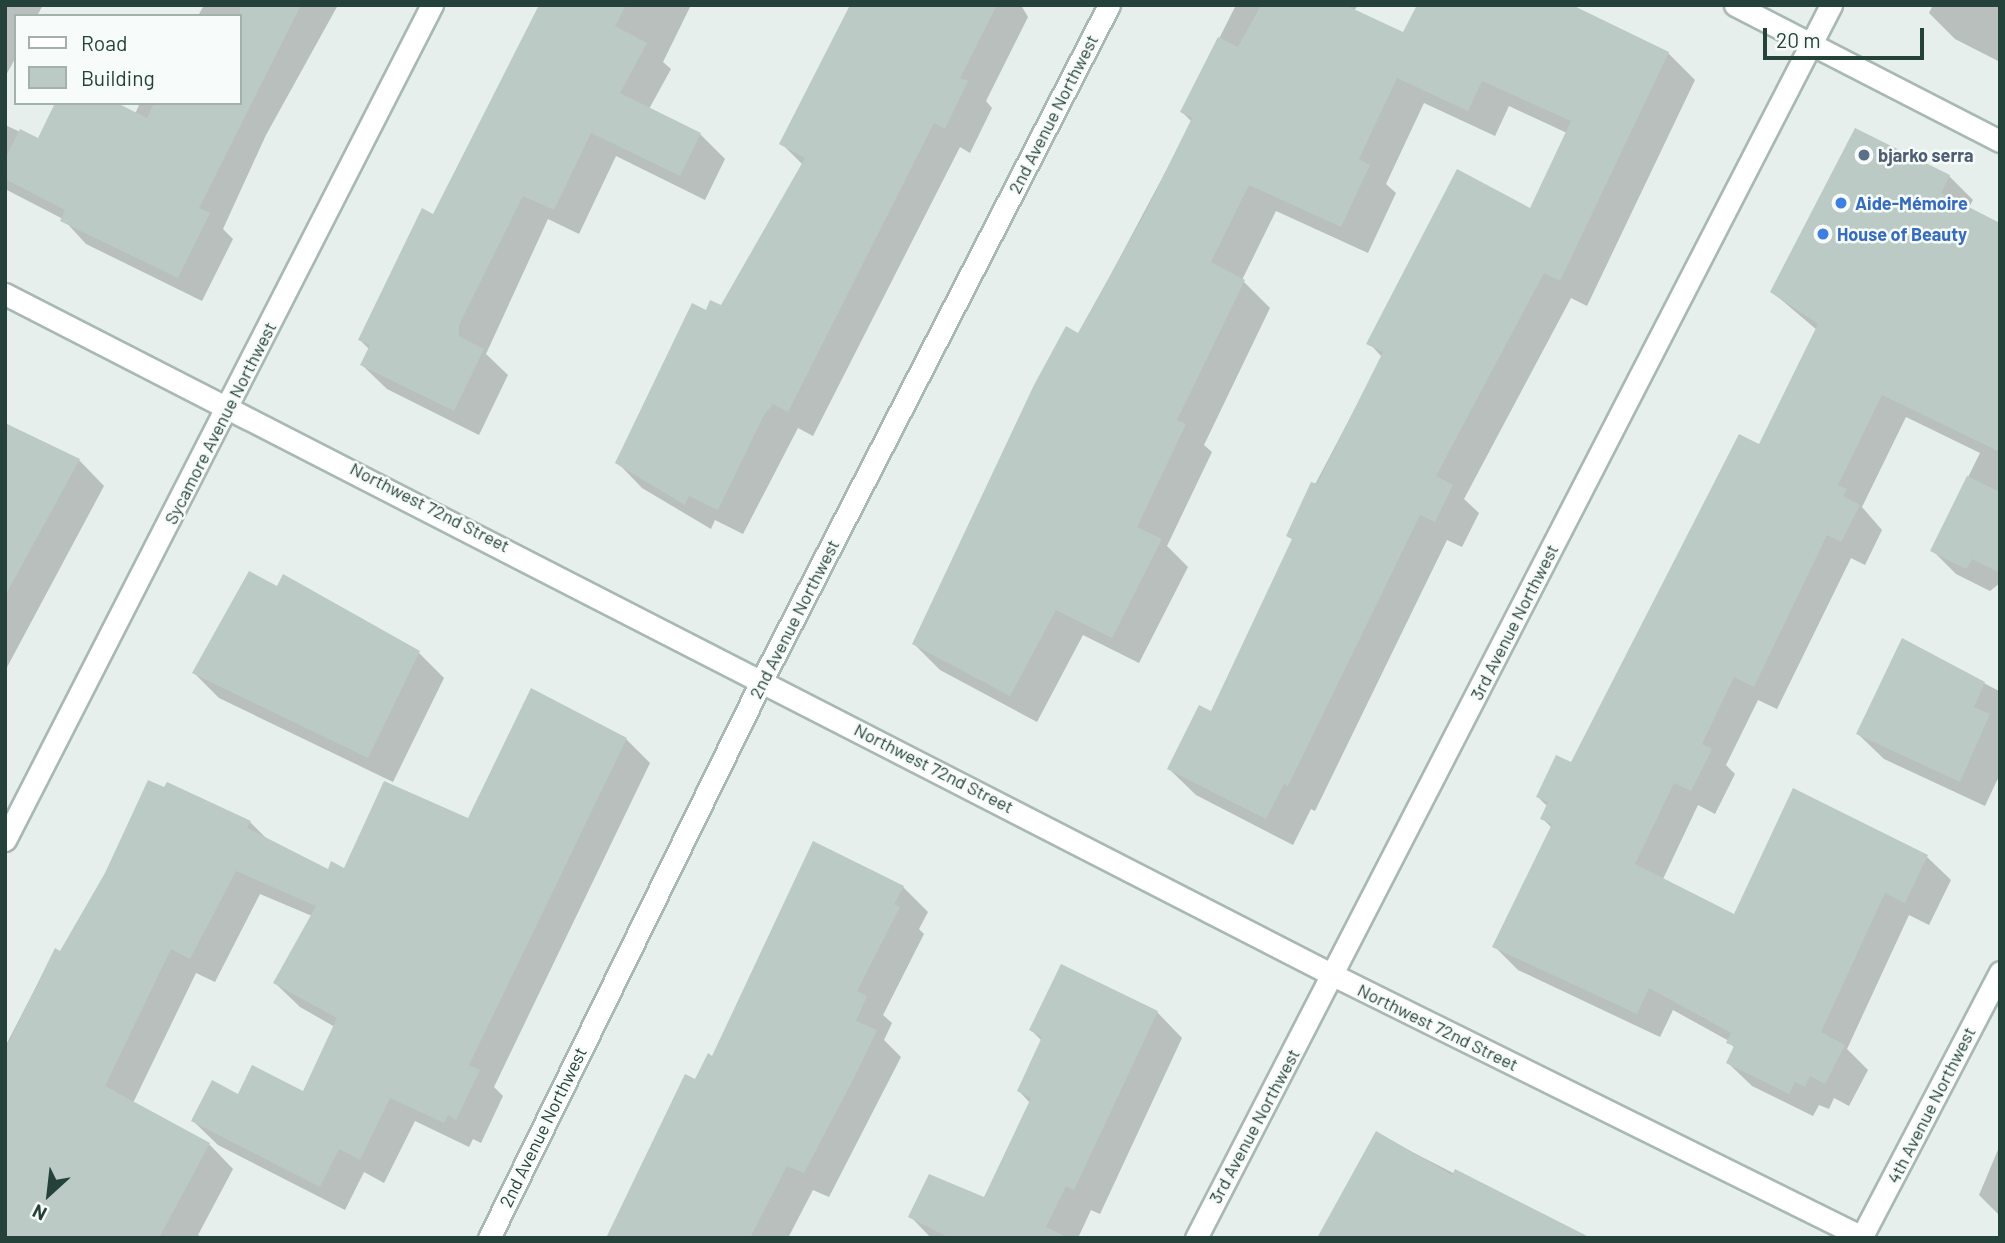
<!DOCTYPE html>
<meta charset="utf-8">
<style>
body{margin:0}
#map{position:relative;width:2005px;height:1243px;overflow:hidden;background:#e6efeb;font-family:Barlow,sans-serif}
div>[style]{position:absolute}
[style*='--x']{left:calc(var(--x)*1px);top:calc(var(--y)*1px);width:calc(var(--w)*1px);rotate:calc(var(--a)*1deg)}
.shadow>*{inset:0;background:#0003}
.building>*{inset:0;background:#bbcac4}
.roads{filter:drop-shadow(2px 0 #a8b8b2) drop-shadow(-2px 0 #a8b8b2) drop-shadow(0 2px #a8b8b2) drop-shadow(0 -2px #a8b8b2)}
.minor>*{height:21px;margin:-10.5px;padding:0 10.5px;transform-origin:10.5px;border-radius:10.5px;background:#fff}
.dots>*{width:19px;height:19px;translate:-50% -50%;box-sizing:border-box;border:4px solid #f7fbf9;border-radius:50%}
span{translate:-50% -50%;white-space:nowrap;text-align:center;line-height:1.15;-webkit-text-stroke:5px #f7fbf9;paint-order:stroke}
.street-label{font-size:18px;color:#24423a}
.service-label{font-size:18px;color:#4e5e75;font-weight:700}
.left{translate:0 -50%;text-align:left}
.shop-label{font-size:18px;color:#366cbe;font-weight:700}
.frame{position:absolute;inset:0;border:7px solid #24423a;pointer-events:none}
.legend{position:absolute;left:14px;top:14px;width:228px;height:91px;box-sizing:border-box;background:#f7fbf9;border:2px solid #a3b1ad;margin:0;padding:9px 12px;list-style:none;font-size:21px;color:#24423a}
.legend li{display:flex;align-items:center;gap:14px;height:35px}
.legend b{width:35px;border:2px solid #a3b1ad}
.north{position:absolute;left:14px;top:1159px;width:70px;height:70px;-webkit-text-stroke:5px #f7fbf9;paint-order:stroke;rotate:207deg;font-size:19px;font-weight:700;line-height:28px;text-align:center;color:#24423a}
.north::after{content:'';display:block;margin:auto;width:24px;height:32px;background:#24423a;clip-path:polygon(50% 0,100% 100%,50% 72%,0 100%)}
.scale{position:absolute;left:1763px;top:28px;width:161px;height:32px;box-sizing:border-box;border:4px solid #24423a;border-top:0;padding-left:9px;font-size:21px;line-height:24px;white-space:nowrap;color:#24423a;-webkit-text-stroke:5px #f7fbf9;paint-order:stroke}
</style>
<div id="map">
<div class="shadow">
<div style="clip-path:polygon(5px 5px,43px 5px,37px 16px,16px 16px,16px 57px,5px 77px)"></div>
<div style="clip-path:polygon(204px 5px,338px 5px,266px 135px,223px 229px,233px 239px,202px 301px,86px 244px,63px 219px,5px 189px,5px 125px,38px 140px,135px 114px,140px 103px,240px 103px,240px 16px,198px 16px)"></div>
<div style="clip-path:polygon(542px 5px,691px 5px,663px 62px,671px 69px,649px 109px,700px 134px,725px 159px,705px 200px,616px 156px,579px 234px,548px 219px,486px 354px,508px 375px,479px 435px,387px 389px,362px 365px,369px 349px,360px 340px,434px 216px)"></div>
<div style="clip-path:polygon(852px 5px,1021px 5px,1028px 17px,986px 101px,992px 108px,970px 153px,960px 147px,813px 436px,798px 428px,743px 534px,715px 520px,711px 529px,642px 488px,617px 462px,706px 312px,722px 307px,803px 165px,781px 143px)"></div>
<div style="clip-path:polygon(1236px 5px,1358px 5px,1354px 11px,1404px 34px,1563px 5px,1668px 53px,1695px 80px,1587px 306px,1571px 298px,1464px 499px,1479px 513px,1462px 547px,1447px 540px,1315px 811px,1311px 809px,1293px 845px,1196px 795px,1169px 769px,1212px 714px,1294px 541px,1288px 536px,1382px 357px,1369px 343px,1531px 211px,1567px 133px,1509px 106px,1495px 136px,1424px 103px,1386px 184px,1396px 193px,1368px 253px,1276px 211px,1242px 280px,1270px 308px,1204px 445px,1212px 452px,1167px 546px,1188px 567px,1139px 663px,1083px 635px,1037px 722px,940px 670px,914px 644px,1192px 122px,1182px 112px)"></div>
<div style="clip-path:polygon(1933px 5px,2000px 5px,2000px 62px,1955px 39px,1929px 13px)"></div>
<div style="clip-path:polygon(1949px 176px,1973px 200px,1968px 209px,2000px 225px,2000px 583px,1990px 591px,1956px 574px,1932px 550px,1980px 453px,1906px 417px,1862px 507px,1882px 530px,1865px 565px,1851px 558px,1777px 709px,1758px 700px,1726px 765px,1735px 774px,1715px 814px,1698px 805px,1663px 879px,1735px 916px,1927px 857px,1951px 880px,1929px 925px,1909px 915px,1847px 1049px,1868px 1070px,1849px 1106px,1834px 1098px,1829px 1109px,1819px 1105px,1813px 1116px,1752px 1086px,1728px 1063px,1735px 1049px,1729px 1041px,1673px 1010px,1660px 1037px,1518px 970px,1494px 946px,1552px 828px,1543px 819px,1548px 807px,1538px 797px,1572px 764px,1760px 447px,1817px 330px,1772px 292px)"></div>
<div style="clip-path:polygon(5px 425px,79px 460px,104px 486px,5px 671px)"></div>
<div style="clip-path:polygon(1903px 641px,1999px 691px,2000px 774px,1985px 806px,1884px 759px,1858px 734px)"></div>
<div style="clip-path:polygon(419px 653px,444px 678px,393px 782px,219px 698px,194px 673px)"></div>
<div style="clip-path:polygon(626px 739px,650px 763px,494px 1087px,503px 1096px,481px 1143px,473px 1139px,469px 1147px,415px 1121px,384px 1183px,364px 1172px,345px 1210px,218px 1145px,193px 1121px,239px 1096px,304px 1093px,335px 1027px,300px 1007px,275px 983px,312px 916px,260px 894px,215px 982px,196px 973px,133px 1103px,209px 1144px,233px 1169px,198px 1235px,204px 1238px,5px 1238px,5px 1047px,55px 950px,61px 953px,250px 822px,268px 840px,328px 871px,345px 870px,468px 821px)"></div>
<div style="clip-path:polygon(903px 887px,928px 912px,919px 929px,924px 934px,883px 1015px,892px 1023px,884px 1040px,901px 1057px,829px 1197px,813px 1190px,788px 1238px,607px 1238px,713px 1058px)"></div>
<div style="clip-path:polygon(1157px 1012px,1182px 1038px,1100px 1214px,1091px 1210px,1078px 1238px,931px 1238px,910px 1216px,985px 1199px,1030px 1103px,1019px 1091px,1042px 1041px,1031px 1030px)"></div>
<div style="clip-path:polygon(1377px 1134px,1580px 1238px,1319px 1238px)"></div>
<div style="clip-path:polygon(2000px 1145px,2000px 1216px,1979px 1195px)"></div>
</div>
<div class="building">
<div style="clip-path:polygon(240px 5px,301px 5px,199px 208px,210px 213px,178px 278px,60px 221px,65px 210px,5px 179px,5px 159px,20px 129px,38px 138px,55px 103px,117px 103px,147px 118px,154px 103px,240px 103px)"></div>
<div style="clip-path:polygon(539px 5px,626px 5px,615px 26px,647px 43px,620px 93px,701px 133px,680px 176px,591px 133px,554px 210px,523px 196px,459px 325px,459px 336px,484px 349px,454px 411px,360px 365px,370px 345px,358px 340px,422px 208px,433px 214px)"></div>
<div style="clip-path:polygon(850px 5px,997px 5px,960px 78px,968px 81px,945px 129px,934px 123px,788px 412px,773px 404px,764px 415px,718px 510px,689px 496px,685px 505px,615px 463px,692px 303px,706px 310px,710px 300px,721px 305px,805px 158px,779px 144px)"></div>
<div style="clip-path:polygon(1261px 5px,1345px 5px,1403px 32px,1417px 5px,1572px 5px,1669px 52px,1560px 281px,1544px 273px,1436px 476px,1453px 485px,1435px 522px,1420px 515px,1288px 786px,1284px 784px,1266px 819px,1167px 769px,1199px 705px,1211px 711px,1292px 539px,1286px 536px,1311px 482px,1317px 484px,1383px 352px,1366px 344px,1457px 169px,1530px 208px,1571px 121px,1482px 81px,1468px 111px,1397px 78px,1359px 159px,1370px 165px,1341px 227px,1249px 185px,1211px 262px,1245px 280px,1177px 420px,1186px 424px,1137px 527px,1162px 539px,1112px 638px,1056px 610px,1010px 696px,912px 644px,1034px 385px,1066px 326px,1078px 333px,1145px 213px,1192px 118px,1180px 112px,1218px 37px,1238px 47px)"></div>
<div style="clip-path:polygon(1855px 128px,1950px 175px,1941px 193px,2000px 223px,2000px 452px,1882px 395px,1838px 485px,1847px 489px,1843px 496px,1860px 505px,1841px 542px,1827px 535px,1754px 687px,1734px 677px,1702px 744px,1712px 749px,1691px 791px,1674px 783px,1635px 864px,1734px 914px,1793px 788px,1928px 855px,1905px 903px,1885px 893px,1821px 1032px,1845px 1045px,1825px 1084px,1810px 1076px,1805px 1087px,1795px 1082px,1789px 1094px,1726px 1063px,1734px 1046px,1726px 1043px,1731px 1033px,1649px 988px,1637px 1014px,1492px 947px,1552px 824px,1540px 819px,1548px 802px,1536px 797px,1556px 755px,1571px 762px,1739px 434px,1759px 444px,1818px 324px,1770px 292px)"></div>
<div style="clip-path:polygon(5px 423px,80px 459px,5px 596px)"></div>
<div style="clip-path:polygon(1967px 476px,2000px 492px,2000px 573px,1972px 559px,1966px 569px,1930px 551px)"></div>
<div style="clip-path:polygon(249px 571px,277px 586px,283px 574px,420px 651px,368px 758px,192px 673px)"></div>
<div style="clip-path:polygon(1902px 638px,1985px 682px,1974px 707px,1990px 714px,1960px 782px,1856px 734px)"></div>
<div style="clip-path:polygon(531px 688px,627px 738px,469px 1065px,480px 1070px,456px 1120px,448px 1115px,444px 1123px,390px 1098px,360px 1160px,339px 1149px,320px 1187px,191px 1121px,212px 1080px,238px 1094px,252px 1065px,303px 1091px,337px 1018px,273px 983px,316px 906px,236px 871px,190px 959px,171px 949px,105px 1086px,210px 1143px,159px 1238px,5px 1238px,5px 1050px,55px 948px,60px 951px,105px 873px,148px 780px,164px 787px,167px 782px,251px 821px,247px 828px,328px 869px,331px 861px,344px 868px,384px 781px,468px 818px)"></div>
<div style="clip-path:polygon(813px 841px,904px 886px,894px 904px,900px 907px,857px 991px,867px 996px,856px 1021px,877px 1030px,856px 1074px,804px 1173px,787px 1166px,750px 1238px,606px 1238px,685px 1074px,695px 1079px,708px 1053px,712px 1056px)"></div>
<div style="clip-path:polygon(1061px 964px,1158px 1011px,1074px 1190px,1066px 1186px,1046px 1227px,1069px 1238px,950px 1238px,908px 1217px,929px 1174px,984px 1197px,1031px 1098px,1017px 1091px,1042px 1037px,1029px 1030px)"></div>
<div style="clip-path:polygon(1376px 1131px,1452px 1175px,1455px 1169px,1591px 1238px,1317px 1238px)"></div>
</div>
<div class="roads">
<div class="minor">
<div style="--x:1735;--y:5;--w:298;--a:27.2"></div>
<div style="--x:5;--y:294;--w:1492;--a:27.15"></div>
<div style="--x:1333;--y:975;--w:593;--a:26.35"></div>
<div style="--x:5;--y:840;--w:938;--a:-62.92"></div>
<div style="--x:489;--y:1238;--w:623;--a:-63.93"></div>
<div style="--x:763;--y:678;--w:757;--a:-62.79"></div>
<div style="--x:1196;--y:1238;--w:1387;--a:-62.75"></div>
<div style="--x:1861;--y:1238;--w:300;--a:-62.4"></div>
</div>
</div>
<div class="dots">
<div style="left:1864px;top:155px;background:#5c6f8a"></div>
<div style="left:1841px;top:203px;background:#3f7fe0"></div>
<div style="left:1823px;top:234px;background:#3f7fe0"></div>
</div>
<div class="street-label">
<span style="left:1053px;top:114px;rotate:-63deg">2nd Avenue Northwest</span>
<span style="left:220px;top:423px;rotate:-63deg">Sycamore Avenue Northwest</span>
<span style="left:430px;top:507px;rotate:27deg">Northwest 72nd Street</span>
<span style="left:794px;top:619px;rotate:-63deg">2nd Avenue Northwest</span>
<span style="left:1514px;top:622px;rotate:-63deg">3rd Avenue Northwest</span>
<span style="left:934px;top:768px;rotate:27deg">Northwest 72nd Street</span>
<span style="left:1438px;top:1027px;rotate:26deg">Northwest 72nd Street</span>
<span style="left:1931px;top:1105px;rotate:-63deg">4th Avenue Northwest</span>
<span style="left:1254px;top:1126px;rotate:-62deg">3rd Avenue Northwest</span>
<span style="left:543px;top:1127px;rotate:-64deg">2nd Avenue Northwest</span>
</div>
<div class="service-label">
<span class="left" style="left:1878px;top:155px">bjarko serra</span>
</div>
<div class="shop-label">
<span class="left" style="left:1855px;top:203px">Aide-Mémoire</span>
<span class="left" style="left:1837px;top:234px">House of Beauty</span>
</div>
<div class="frame"></div>
<ul class="legend">
<li><b style="height:9px;background:#fff"></b>Road</li>
<li><b style="height:19px;background:#bbcac4"></b>Building</li>
</ul>
<div class="north">N</div>
<div class="scale">20 m</div>
</div>
